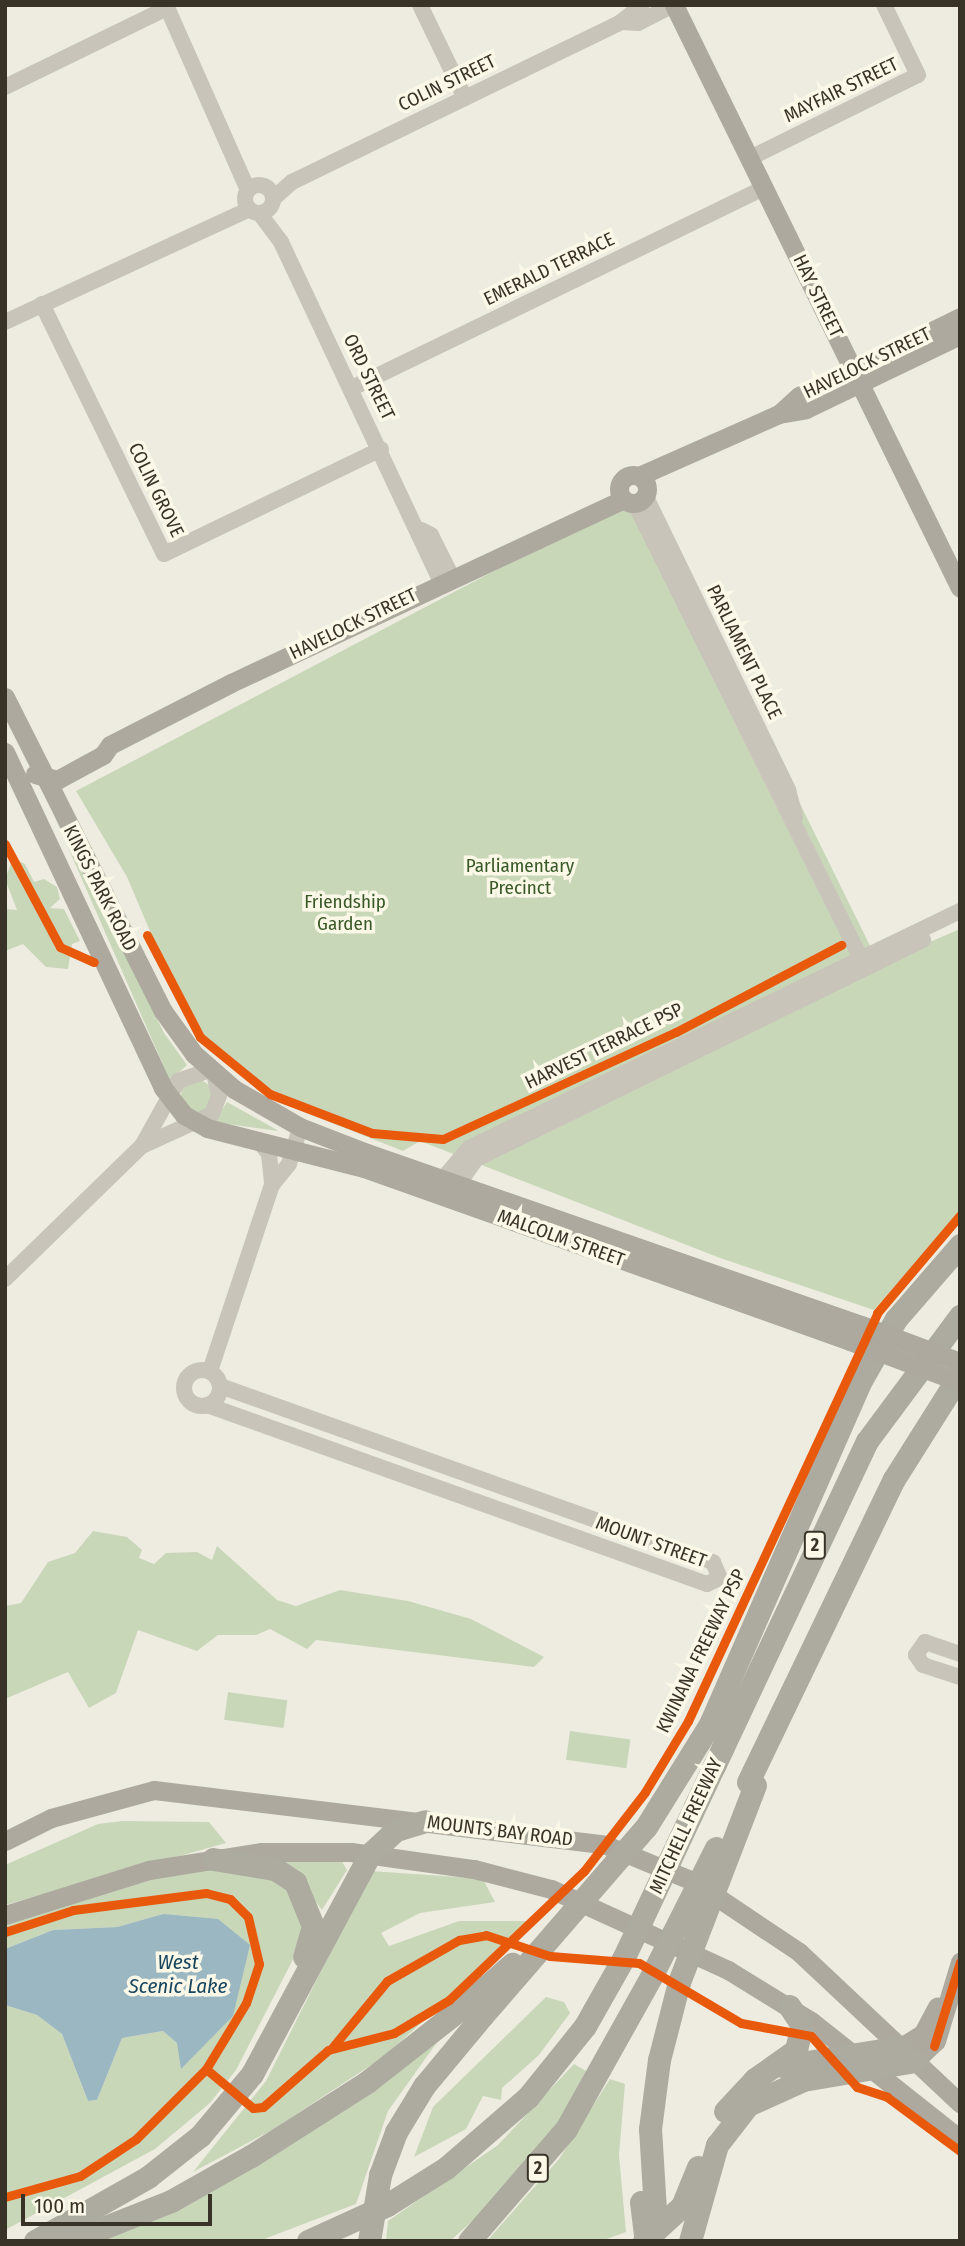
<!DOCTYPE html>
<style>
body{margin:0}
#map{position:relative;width:965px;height:2246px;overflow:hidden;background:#eeece1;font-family:"Fira Sans Condensed",sans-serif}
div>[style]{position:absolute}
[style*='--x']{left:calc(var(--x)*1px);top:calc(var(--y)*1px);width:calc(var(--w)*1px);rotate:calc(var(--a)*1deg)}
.green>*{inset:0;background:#c9d7b9;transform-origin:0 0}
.round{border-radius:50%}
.water>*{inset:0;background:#9bb7c2}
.minor>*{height:16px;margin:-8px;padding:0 8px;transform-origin:8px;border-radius:8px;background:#c8c4b9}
.minor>.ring{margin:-8px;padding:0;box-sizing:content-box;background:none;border:16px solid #c8c4b9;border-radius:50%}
.major>*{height:19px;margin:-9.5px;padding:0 9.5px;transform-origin:9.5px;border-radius:9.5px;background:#ada99f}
.major>.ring{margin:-9.5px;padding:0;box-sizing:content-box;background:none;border:19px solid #ada99f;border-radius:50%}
.highway>*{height:23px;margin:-11.5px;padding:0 11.5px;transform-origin:11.5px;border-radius:11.5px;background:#adaaa0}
.major-bridge>*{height:19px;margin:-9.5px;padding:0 9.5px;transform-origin:9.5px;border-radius:9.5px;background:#ada99f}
.highway-bridge>*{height:23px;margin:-11.5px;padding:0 11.5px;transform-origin:11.5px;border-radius:11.5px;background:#adaaa0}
.cycleway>*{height:9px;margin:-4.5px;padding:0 4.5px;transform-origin:4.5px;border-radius:4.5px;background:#e8590c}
span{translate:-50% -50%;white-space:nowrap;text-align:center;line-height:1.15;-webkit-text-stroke:7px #fbf8e8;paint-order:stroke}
.shield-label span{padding:2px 5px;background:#fbf8e8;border:2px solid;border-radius:5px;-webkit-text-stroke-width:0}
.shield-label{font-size:18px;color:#393227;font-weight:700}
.street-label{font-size:19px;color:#393227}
.park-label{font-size:19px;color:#395a28}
.water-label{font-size:21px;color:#18465f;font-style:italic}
.frame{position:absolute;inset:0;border:7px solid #393227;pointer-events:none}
.scale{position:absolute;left:21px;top:2194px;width:191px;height:32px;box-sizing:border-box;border:4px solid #393227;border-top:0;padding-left:9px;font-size:21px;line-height:24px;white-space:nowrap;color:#393227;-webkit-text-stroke:5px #fbf8e8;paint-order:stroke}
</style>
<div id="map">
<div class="green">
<div style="clip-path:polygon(646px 491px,879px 964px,960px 929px,960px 1212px,874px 1310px,720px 1258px,420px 1141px,403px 1151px,276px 1101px,195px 1037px,127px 877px,76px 791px)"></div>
<div style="clip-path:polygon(43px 790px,164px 1033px,187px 1065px,170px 1081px)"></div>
<div style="clip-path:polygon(13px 858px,25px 864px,34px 882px,44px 879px,57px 887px,60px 899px,50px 908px,64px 909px,80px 941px,72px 944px,68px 969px,46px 967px,23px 944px,5px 951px,5px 909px,17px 910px,5px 879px)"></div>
<div class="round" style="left:181px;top:1080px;width:32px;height:32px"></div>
<div style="clip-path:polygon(227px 1102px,277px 1130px,278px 1131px,214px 1122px)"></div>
<div style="clip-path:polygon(93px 1531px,127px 1537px,142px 1550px,139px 1558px,154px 1564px,166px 1553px,197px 1552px,212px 1560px,217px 1546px,277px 1600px,296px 1606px,340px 1590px,408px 1601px,471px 1619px,544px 1657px,534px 1667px,316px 1640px,307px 1649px,270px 1629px,256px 1635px,218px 1635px,197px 1651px,138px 1630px,116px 1693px,89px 1708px,68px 1672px,5px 1699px,5px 1606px,21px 1603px,48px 1562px,75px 1553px)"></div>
<div style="left:228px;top:1692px;width:60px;height:28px;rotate:8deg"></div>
<div style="left:570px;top:1731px;width:61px;height:29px;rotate:8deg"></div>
<div style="clip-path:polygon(123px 1821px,209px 1822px,226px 1843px,5px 1905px,5px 1865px,98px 1824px)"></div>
<div style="clip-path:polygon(264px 1860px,341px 1860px,347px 1870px,322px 1910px,294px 1873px)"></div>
<div style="clip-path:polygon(226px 1866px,280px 1879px,301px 1907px,301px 1944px,236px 2070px,210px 2103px,155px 2149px,5px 2230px,5px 2005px,37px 2015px,62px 2034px,88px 2101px,97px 2100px,122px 2038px,163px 2031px,177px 2043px,163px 1914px,117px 1927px,53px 1930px,5px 1949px,5px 1924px,123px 1884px)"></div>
<div style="clip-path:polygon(371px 1871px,472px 1878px,484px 1881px,495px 1902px,420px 1913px,381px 1933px,389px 1946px,459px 1921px,532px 1921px,385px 2056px,272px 2130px,193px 2172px,266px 2081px)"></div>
<div style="clip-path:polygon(546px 1997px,564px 2002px,570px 2013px,539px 2055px,502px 2088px,501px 2100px,483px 2096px,466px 2129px,414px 2157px,433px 2107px)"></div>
<div style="clip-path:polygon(448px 2027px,388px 2111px,356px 2204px,259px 2241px,105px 2241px)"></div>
<div style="clip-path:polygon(574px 2064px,588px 2072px,556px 2128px,489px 2206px,450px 2241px,386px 2241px,388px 2221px,498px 2145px)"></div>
<div style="clip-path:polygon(610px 2079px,625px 2084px,619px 2155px,626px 2232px,601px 2241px,487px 2241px,559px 2159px)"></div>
</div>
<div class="water">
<div style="clip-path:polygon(163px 1914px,218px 1919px,250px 1945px,233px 2016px,181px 2069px,177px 2043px,163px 2031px,122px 2038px,97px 2100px,88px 2101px,62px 2034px,37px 2015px,5px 2005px,5px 1949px,53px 1930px,117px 1927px)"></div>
</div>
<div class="minor">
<div style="--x:166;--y:5;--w:202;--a:66.1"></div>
<div style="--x:420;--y:5;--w:103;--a:64.2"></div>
<div style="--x:621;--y:22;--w:17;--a:3"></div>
<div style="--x:638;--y:23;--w:39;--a:-27"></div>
<div style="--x:5;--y:87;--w:180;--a:-26"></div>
<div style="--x:750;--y:158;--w:187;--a:-26.3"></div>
<div style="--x:918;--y:75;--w:78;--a:-115.9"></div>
<div class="ring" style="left:245px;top:185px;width:12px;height:12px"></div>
<div style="--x:274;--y:198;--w:24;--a:-42"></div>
<div style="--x:292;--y:182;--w:366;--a:-25.9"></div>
<div style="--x:621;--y:22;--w:27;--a:-39"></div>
<div style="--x:260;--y:214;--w:35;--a:53"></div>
<div style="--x:281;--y:242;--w:376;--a:64.8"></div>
<div style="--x:42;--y:304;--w:278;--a:64"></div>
<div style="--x:164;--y:554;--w:241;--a:-25.8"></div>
<div style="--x:5;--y:322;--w:269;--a:-24.8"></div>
<div style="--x:352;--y:388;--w:458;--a:-25.9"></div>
<div style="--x:645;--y:495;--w:328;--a:64.1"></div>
<div style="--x:788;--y:790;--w:28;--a:75"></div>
<div style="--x:634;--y:502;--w:519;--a:63.58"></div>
<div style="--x:421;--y:530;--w:11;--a:27"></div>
<div style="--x:431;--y:535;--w:47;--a:63.4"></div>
<div style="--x:258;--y:1140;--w:18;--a:52"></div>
<div style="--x:269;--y:1154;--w:31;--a:84"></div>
<div style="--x:142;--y:1146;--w:77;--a:-24.6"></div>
<div style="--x:212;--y:1114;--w:19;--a:-69"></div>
<div style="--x:219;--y:1096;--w:24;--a:-102"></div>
<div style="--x:436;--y:1187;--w:51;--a:-49.8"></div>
<div style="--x:469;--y:1148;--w:545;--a:-25.77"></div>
<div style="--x:451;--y:1194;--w:43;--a:-54.5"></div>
<div style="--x:476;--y:1159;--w:498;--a:-26.1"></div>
<div style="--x:5;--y:1279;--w:191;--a:-44.2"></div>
<div style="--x:142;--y:1146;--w:74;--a:-61"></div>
<div style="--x:178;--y:1081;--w:34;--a:-19"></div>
<div class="ring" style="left:184px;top:1370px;width:20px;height:20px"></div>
<div style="--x:210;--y:1371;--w:196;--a:-71.6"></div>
<div style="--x:272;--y:1185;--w:27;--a:-51"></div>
<div style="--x:289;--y:1164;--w:39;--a:-73"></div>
<div style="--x:207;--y:1405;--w:531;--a:19.7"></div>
<div style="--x:707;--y:1584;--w:14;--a:-25"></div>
<div style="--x:720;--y:1578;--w:17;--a:-114"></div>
<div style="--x:713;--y:1562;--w:523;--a:-160.35"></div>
<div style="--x:960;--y:1654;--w:37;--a:-161"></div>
<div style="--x:925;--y:1642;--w:16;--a:125"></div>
<div style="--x:916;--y:1655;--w:12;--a:55"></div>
<div style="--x:923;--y:1665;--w:39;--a:18"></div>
</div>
<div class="major">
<div style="--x:674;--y:5;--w:649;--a:63.87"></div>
<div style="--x:779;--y:414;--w:27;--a:-42"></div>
<div style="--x:799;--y:396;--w:179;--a:-26.1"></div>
<div class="ring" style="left:619px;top:475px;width:9px;height:9px"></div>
<div style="--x:639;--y:476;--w:153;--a:-23.9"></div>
<div style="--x:779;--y:414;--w:27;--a:-10"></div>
<div style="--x:806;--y:409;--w:171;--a:-25.7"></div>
<div style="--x:5;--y:697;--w:352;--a:63.3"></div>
<div style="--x:163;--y:1011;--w:53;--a:54.2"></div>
<div style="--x:194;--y:1054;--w:53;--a:41.2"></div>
<div style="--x:234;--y:1089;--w:76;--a:29.9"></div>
<div style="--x:300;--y:1127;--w:72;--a:21.2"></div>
<div style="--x:367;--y:1153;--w:523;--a:19.2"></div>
<div style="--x:5;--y:752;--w:371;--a:64.8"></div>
<div style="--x:163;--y:1088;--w:34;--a:52"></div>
<div style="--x:184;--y:1115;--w:26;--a:29"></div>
<div style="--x:207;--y:1128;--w:162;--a:14.3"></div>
<div style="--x:364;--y:1168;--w:516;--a:19.59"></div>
<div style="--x:35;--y:774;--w:23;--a:15"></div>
<div style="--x:57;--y:780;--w:52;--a:-28.5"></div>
<div style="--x:103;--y:755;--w:12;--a:-55"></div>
<div style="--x:110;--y:745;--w:136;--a:-27.1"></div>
<div style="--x:231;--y:683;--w:433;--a:-25.1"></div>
<div style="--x:5;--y:1841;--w:51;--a:-26.6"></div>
<div style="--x:51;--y:1818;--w:107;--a:-15.2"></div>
<div style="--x:154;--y:1790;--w:455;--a:6.9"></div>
<div style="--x:606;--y:1845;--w:94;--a:22.5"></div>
<div style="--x:693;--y:1881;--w:128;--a:33.8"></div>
<div style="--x:799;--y:1952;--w:221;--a:43.2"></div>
<div style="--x:5;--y:1915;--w:151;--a:-17.4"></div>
<div style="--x:149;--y:1870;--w:114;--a:-9.1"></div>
<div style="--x:262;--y:1852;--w:89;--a:0"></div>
<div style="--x:351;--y:1852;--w:124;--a:7.9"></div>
<div style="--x:474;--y:1869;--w:80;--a:14.6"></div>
<div style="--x:551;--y:1889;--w:195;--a:24.6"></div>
<div style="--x:728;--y:1970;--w:97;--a:31.6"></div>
<div style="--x:811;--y:2021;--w:190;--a:38.4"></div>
<div style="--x:901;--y:2047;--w:26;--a:-32"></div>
<div style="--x:923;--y:2033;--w:30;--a:-62"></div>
<div style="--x:915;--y:2061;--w:29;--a:-44"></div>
<div style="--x:936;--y:2041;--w:83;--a:-73.1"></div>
</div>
<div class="highway">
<div style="--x:714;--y:1766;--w:359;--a:-64.8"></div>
<div style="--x:867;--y:1441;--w:156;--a:-53.4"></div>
<div style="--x:748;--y:1782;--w:336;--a:-64.3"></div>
<div style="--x:894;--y:1479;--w:124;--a:-57.8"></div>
<div style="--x:646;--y:1827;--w:121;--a:-58.1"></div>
<div style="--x:710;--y:1724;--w:371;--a:-66.3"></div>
<div style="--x:859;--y:1384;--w:75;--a:-60.4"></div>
<div style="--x:896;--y:1319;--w:98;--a:-49.1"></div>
<div style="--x:213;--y:1859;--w:63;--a:9.2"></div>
<div style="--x:275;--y:1869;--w:24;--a:33"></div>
<div style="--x:295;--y:1882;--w:48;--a:67.8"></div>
<div style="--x:313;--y:1926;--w:32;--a:106"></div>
<div style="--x:782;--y:2066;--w:121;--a:-9.1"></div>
<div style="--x:725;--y:2111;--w:44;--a:-46.8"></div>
<div style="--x:755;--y:2079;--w:50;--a:-35.3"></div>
<div style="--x:796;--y:2050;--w:26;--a:-77"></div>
<div style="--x:802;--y:2025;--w:23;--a:-124"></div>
<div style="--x:446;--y:2168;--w:108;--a:-40.9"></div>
<div style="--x:528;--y:2097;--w:91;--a:-51.2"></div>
<div style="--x:655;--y:2210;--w:81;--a:-93.5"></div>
<div style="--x:650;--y:2129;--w:70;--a:-82.6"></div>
<div style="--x:35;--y:2241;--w:130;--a:-29.5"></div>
<div style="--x:148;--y:2177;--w:66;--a:-38.3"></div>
<div style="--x:200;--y:2136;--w:81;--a:-50"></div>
<div style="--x:252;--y:2074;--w:250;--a:-61.8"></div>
<div style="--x:370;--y:1854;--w:35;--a:-43"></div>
<div style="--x:396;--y:1830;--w:30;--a:-17"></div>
<div style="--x:70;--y:2241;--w:109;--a:-21.6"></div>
<div style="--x:171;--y:2201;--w:92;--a:-29.4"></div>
<div style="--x:251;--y:2156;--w:138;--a:-32.5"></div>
<div style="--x:367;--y:2082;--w:123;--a:-38.1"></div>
<div style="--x:369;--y:2241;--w:67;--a:-80.5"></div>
<div style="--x:380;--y:2175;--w:46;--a:-69.6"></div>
<div style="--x:396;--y:2132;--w:54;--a:-58.7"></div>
<div style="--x:424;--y:2086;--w:92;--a:-50.3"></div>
<div style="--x:469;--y:2241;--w:148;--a:-49.1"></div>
<div style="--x:566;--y:2129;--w:176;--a:-60.8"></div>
<div style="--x:644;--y:2241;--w:52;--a:-42.6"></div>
<div style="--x:682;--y:2206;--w:42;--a:-67.7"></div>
<div style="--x:690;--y:2241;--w:100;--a:-74.3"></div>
<div style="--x:717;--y:2145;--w:51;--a:-52.2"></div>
<div style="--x:748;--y:2105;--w:60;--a:-24.4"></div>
<div style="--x:803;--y:2080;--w:114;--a:-9.6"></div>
</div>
<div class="major-bridge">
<div style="--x:861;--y:1325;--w:106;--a:20.5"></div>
<div style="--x:850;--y:1341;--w:117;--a:20.4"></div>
</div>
<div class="highway-bridge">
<div style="--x:652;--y:1975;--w:142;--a:-63.3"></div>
<div style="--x:464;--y:2006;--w:64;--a:-41.2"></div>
<div style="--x:483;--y:2015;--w:249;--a:-49.1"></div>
<div style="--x:585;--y:2026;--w:79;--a:-60.5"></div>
<div style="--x:624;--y:1957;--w:211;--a:-64.8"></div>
<div style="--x:659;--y:2060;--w:81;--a:-75.6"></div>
<div style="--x:679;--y:1982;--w:211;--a:-68.9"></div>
<div style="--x:641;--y:2202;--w:39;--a:83"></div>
<div style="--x:308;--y:2241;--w:87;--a:-24.5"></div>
<div style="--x:387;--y:2205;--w:70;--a:-32.1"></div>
</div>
<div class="cycleway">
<div style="--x:5;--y:844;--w:117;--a:61.9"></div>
<div style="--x:60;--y:947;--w:37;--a:24"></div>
<div style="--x:147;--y:935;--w:115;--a:62.5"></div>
<div style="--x:200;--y:1037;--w:90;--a:39.2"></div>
<div style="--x:270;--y:1094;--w:109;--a:20.9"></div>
<div style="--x:372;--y:1133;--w:71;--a:4.8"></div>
<div style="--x:443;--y:1139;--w:256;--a:-24.7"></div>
<div style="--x:676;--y:1032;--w:187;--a:-27.8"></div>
<div style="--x:5;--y:1932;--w:71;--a:-17.9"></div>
<div style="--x:73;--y:1910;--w:134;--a:-7.3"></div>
<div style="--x:206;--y:1893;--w:25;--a:14"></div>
<div style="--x:230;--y:1899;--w:25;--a:45"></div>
<div style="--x:248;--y:1917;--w:48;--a:76.8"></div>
<div style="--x:259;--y:1964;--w:41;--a:108.4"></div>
<div style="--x:246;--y:2003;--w:77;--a:121.2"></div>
<div style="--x:206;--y:2069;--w:99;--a:135"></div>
<div style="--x:136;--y:2139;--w:67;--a:146.5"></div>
<div style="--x:80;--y:2176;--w:78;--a:164.4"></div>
<div style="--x:934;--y:2046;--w:88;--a:-72.8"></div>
<div style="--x:331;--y:2049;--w:88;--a:-50.5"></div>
<div style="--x:387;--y:1981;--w:83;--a:-29.7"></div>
<div style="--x:459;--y:1940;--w:27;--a:-10"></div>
<div style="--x:486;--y:1935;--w:67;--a:18.2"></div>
<div style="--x:550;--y:1956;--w:89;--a:4.5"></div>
<div style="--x:639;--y:1963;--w:118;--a:30.5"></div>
<div style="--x:741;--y:2023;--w:71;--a:10.5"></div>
<div style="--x:811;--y:2036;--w:69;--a:48"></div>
<div style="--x:857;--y:2087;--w:32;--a:18"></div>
<div style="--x:887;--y:2097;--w:91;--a:36.5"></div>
<div style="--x:206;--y:2069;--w:61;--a:39.7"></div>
<div style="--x:253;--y:2108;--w:10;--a:-6"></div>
<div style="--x:263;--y:2107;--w:86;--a:-41.2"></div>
<div style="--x:328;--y:2050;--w:68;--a:-14.4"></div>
<div style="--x:394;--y:2033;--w:64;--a:-31"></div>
<div style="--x:449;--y:2000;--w:187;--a:-43.7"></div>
<div style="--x:584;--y:1871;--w:100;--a:-52.3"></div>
<div style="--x:645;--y:1792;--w:83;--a:-58.8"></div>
<div style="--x:688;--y:1721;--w:450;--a:-65.1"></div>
<div style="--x:877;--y:1313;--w:128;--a:-49.7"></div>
</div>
<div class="shield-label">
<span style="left:815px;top:1545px">2</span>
<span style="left:538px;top:2168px">2</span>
</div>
<div class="street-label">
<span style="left:447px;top:83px;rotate:-26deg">COLIN STREET</span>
<span style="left:841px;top:90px;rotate:-26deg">MAYFAIR STREET</span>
<span style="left:549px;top:269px;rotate:-26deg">EMERALD TERRACE</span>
<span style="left:818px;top:296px;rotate:64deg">HAY STREET</span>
<span style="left:867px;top:363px;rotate:-26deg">HAVELOCK STREET</span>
<span style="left:369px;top:377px;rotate:64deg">ORD STREET</span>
<span style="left:156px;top:490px;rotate:64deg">COLIN GROVE</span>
<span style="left:353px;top:624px;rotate:-26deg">HAVELOCK STREET</span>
<span style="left:744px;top:652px;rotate:64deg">PARLIAMENT PLACE</span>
<span style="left:100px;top:888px;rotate:63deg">KINGS PARK ROAD</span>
<span style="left:604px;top:1046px;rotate:-26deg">HARVEST TERRACE PSP</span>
<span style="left:561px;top:1238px;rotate:20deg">MALCOLM STREET</span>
<span style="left:651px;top:1542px;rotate:20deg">MOUNT STREET</span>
<span style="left:701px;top:1651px;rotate:-64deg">KWINANA FREEWAY PSP</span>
<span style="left:686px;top:1826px;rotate:-65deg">MITCHELL FREEWAY</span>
<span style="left:500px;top:1831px;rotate:7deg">MOUNTS BAY ROAD</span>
</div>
<div class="park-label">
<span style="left:520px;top:877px">Parliamentary<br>Precinct</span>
<span style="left:345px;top:913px">Friendship<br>Garden</span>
</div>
<div class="water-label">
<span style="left:178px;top:1974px">West<br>Scenic Lake</span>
</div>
<div class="frame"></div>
<div class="scale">100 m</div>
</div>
